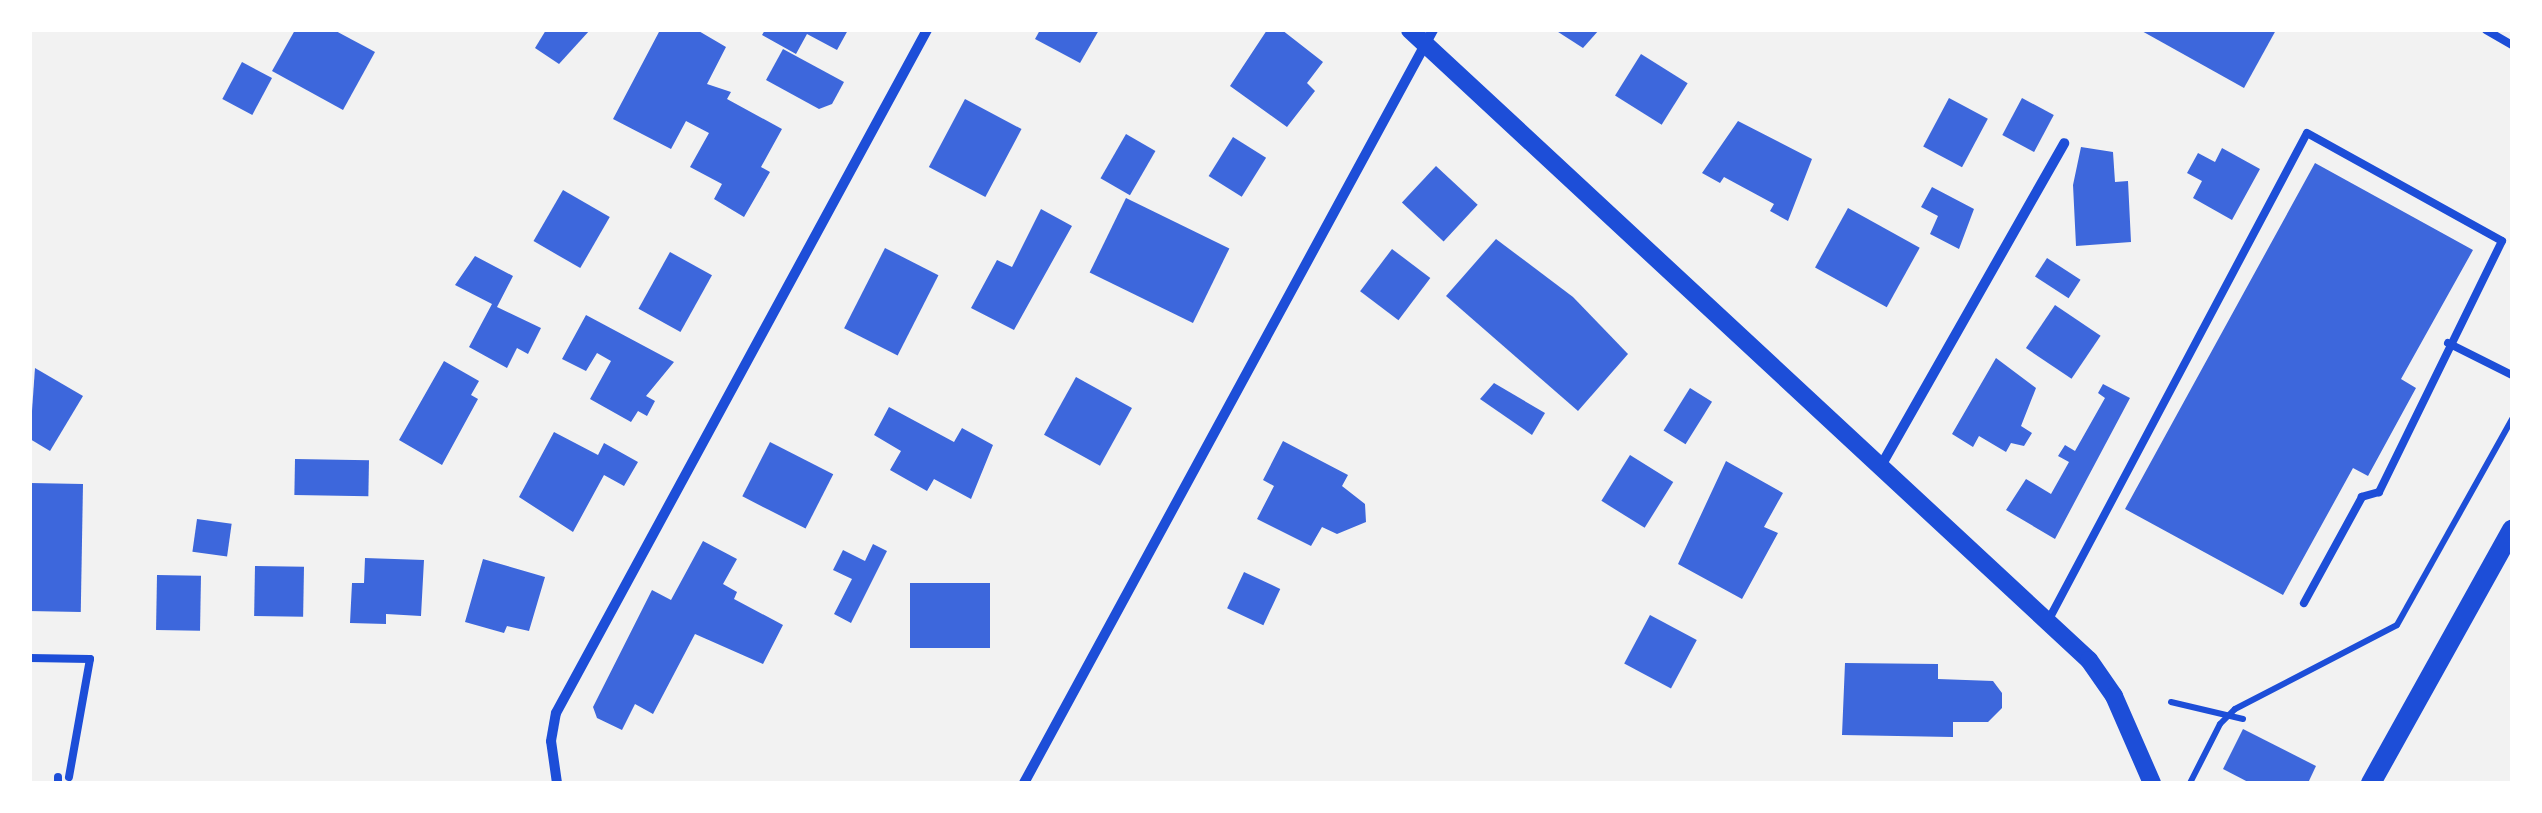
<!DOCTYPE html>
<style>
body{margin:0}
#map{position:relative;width:2542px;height:813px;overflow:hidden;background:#f2f2f2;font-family:"Times New Roman",serif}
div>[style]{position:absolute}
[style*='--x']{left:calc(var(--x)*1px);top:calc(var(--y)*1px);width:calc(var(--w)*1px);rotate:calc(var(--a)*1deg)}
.building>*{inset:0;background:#3d67dc;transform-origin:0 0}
.path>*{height:6px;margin:-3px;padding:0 3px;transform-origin:3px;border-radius:3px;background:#1d4ed8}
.service>*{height:8px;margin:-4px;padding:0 4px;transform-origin:4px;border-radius:4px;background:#1d4ed8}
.minor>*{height:10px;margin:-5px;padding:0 5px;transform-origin:5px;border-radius:5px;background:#1d4ed8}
.tertiary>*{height:18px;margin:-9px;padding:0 9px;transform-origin:9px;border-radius:9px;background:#1d4ed8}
.secondary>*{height:20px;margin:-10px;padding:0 10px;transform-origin:10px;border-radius:10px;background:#1d4ed8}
span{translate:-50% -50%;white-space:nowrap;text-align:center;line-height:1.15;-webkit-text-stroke:10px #fff;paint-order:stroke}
.frame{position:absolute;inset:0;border:32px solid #fff;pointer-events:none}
</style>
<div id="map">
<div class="building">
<div style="clip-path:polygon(295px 30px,334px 30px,375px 52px,343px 110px,272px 71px)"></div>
<div style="clip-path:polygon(546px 30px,590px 30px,559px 64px,535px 48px)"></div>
<div style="clip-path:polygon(660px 30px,697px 30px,726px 47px,707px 84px,731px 92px,727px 99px,782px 129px,761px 167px,770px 172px,744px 217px,714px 199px,722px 184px,690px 167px,709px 133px,686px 121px,671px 149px,613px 119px)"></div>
<div style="clip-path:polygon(765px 30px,848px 30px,837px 50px,807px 34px,796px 54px,762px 35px)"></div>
<div style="clip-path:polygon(1040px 30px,1099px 30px,1080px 63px,1035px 39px)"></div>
<div style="clip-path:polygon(1267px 30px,1282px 30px,1323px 62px,1307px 83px,1315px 91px,1287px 127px,1230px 86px)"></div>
<div style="clip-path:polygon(1555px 30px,1599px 30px,1583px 48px)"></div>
<div style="clip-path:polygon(2140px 30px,2276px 30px,2244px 88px)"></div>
<div style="clip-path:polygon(783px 49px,844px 82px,832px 104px,819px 109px,766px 80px)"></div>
<div style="left:1641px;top:54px;width:55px;height:49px;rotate:32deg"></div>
<div style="left:242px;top:62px;width:34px;height:42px;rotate:28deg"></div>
<div style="left:1949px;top:98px;width:44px;height:55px;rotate:28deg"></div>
<div style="left:2022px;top:98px;width:36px;height:42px;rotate:28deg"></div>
<div style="left:965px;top:99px;width:64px;height:77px;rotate:28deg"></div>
<div style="clip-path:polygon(1738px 121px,1812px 159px,1788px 221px,1770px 211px,1774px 204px,1724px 177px,1720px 183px,1702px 173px)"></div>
<div style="left:1126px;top:134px;width:34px;height:51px;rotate:30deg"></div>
<div style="left:1233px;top:137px;width:39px;height:46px;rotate:32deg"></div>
<div style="clip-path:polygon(2081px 147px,2113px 152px,2115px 182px,2128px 181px,2131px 242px,2076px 246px,2073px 185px)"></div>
<div style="clip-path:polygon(2222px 148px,2260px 169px,2232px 220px,2193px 198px,2202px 181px,2187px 173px,2198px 153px,2215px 162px)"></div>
<div style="clip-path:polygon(2315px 163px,2473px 250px,2401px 379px,2416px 388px,2368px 476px,2353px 468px,2283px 595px,2125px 509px)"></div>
<div style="left:1436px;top:166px;width:57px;height:50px;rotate:43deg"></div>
<div style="clip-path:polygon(1932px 187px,1974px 209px,1959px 249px,1930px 234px,1938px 216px,1921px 207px)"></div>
<div style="left:563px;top:190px;width:54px;height:59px;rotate:30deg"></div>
<div style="left:1126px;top:198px;width:115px;height:83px;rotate:26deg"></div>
<div style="left:1848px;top:208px;width:82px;height:68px;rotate:29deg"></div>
<div style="clip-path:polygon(1041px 209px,1072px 226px,1014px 330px,971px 308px,997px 260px,1012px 267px)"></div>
<div style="clip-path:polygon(1496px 239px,1573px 297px,1628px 354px,1578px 411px,1446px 296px)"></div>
<div style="left:885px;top:248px;width:60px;height:90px;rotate:27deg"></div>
<div style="left:1392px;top:249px;width:48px;height:53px;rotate:37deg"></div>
<div style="left:670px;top:252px;width:48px;height:65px;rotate:29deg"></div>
<div style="clip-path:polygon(475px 256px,513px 276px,497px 307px,541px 328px,528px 354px,517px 348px,507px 368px,469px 347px,492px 304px,455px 285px)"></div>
<div style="left:2047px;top:258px;width:40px;height:22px;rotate:33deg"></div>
<div style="left:2055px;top:305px;width:55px;height:52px;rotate:34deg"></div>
<div style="clip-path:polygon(586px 315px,674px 362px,646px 396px,655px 401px,647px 416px,638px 411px,631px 422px,590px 399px,611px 361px,597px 353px,586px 371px,562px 359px)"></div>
<div style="clip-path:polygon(1996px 358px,2036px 388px,2021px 426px,2032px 433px,2024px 446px,2011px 443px,2006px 452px,1979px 436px,1973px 447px,1952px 434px)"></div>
<div style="clip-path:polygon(444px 361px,479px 381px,471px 395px,478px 399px,442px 465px,399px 440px)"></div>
<div style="clip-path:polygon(35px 368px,83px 396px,50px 451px,30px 439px)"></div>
<div style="left:1076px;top:377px;width:64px;height:66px;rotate:29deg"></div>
<div style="clip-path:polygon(1494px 383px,1545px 413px,1532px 435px,1480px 399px)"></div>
<div style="clip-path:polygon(2103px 384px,2130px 398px,2055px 539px,2006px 510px,2026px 479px,2051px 494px,2069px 462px,2058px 456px,2065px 445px,2075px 451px,2105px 398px,2098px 393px)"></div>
<div style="left:1690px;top:388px;width:26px;height:50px;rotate:32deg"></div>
<div style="clip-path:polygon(889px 407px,954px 442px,962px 428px,993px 445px,971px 499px,934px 479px,927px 491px,890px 470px,901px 451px,874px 435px)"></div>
<div style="clip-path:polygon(554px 432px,598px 455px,604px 443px,638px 462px,624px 486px,604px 475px,573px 532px,519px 497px)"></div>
<div style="clip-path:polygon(1283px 441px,1348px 475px,1342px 486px,1365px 504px,1366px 522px,1337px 534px,1322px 527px,1311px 546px,1257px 519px,1274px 486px,1263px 480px)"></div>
<div style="left:770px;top:442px;width:71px;height:61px;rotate:27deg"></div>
<div style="left:1630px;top:455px;width:51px;height:54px;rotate:32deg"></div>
<div style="left:295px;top:459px;width:74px;height:36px;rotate:1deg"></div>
<div style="clip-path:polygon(1726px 461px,1783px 493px,1764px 527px,1778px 533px,1742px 599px,1678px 564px)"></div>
<div style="left:30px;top:483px;width:53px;height:128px;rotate:1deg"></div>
<div style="left:197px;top:519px;width:35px;height:33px;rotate:8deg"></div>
<div style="clip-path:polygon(703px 541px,737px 559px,723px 584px,737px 592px,734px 599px,783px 625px,763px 664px,695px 634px,653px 714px,635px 704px,622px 730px,597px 718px,593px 707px,652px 590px,671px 600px)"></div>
<div style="clip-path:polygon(873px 544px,887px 551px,851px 623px,834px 614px,852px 579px,833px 570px,843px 550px,865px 561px)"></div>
<div style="clip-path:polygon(365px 558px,424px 560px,421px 616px,386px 614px,386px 624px,350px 623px,352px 583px,364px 583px)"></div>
<div style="clip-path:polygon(483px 559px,545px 577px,529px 631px,507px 626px,504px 633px,465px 622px)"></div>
<div style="left:255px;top:566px;width:49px;height:50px;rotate:1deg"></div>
<div style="left:1244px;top:572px;width:40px;height:40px;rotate:25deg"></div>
<div style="left:157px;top:575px;width:44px;height:55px;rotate:1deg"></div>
<div style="left:910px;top:583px;width:80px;height:65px"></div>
<div style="left:1650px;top:615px;width:53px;height:55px;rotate:28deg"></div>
<div style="clip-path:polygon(1845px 663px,1938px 664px,1938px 679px,1993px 681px,2002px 693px,2002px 708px,1988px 722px,1953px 722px,1953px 737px,1842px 735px)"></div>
<div style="clip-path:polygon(2243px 729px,2316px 766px,2308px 783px,2250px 783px,2223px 769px)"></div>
</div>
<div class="path">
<div style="--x:2171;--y:702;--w:74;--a:13.3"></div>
<div style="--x:2190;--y:783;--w:66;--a:-63"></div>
<div style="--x:2220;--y:724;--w:21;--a:-45"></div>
<div style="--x:2235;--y:709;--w:182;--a:-27.4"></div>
<div style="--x:2397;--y:625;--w:236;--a:-60.8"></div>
</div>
<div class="service">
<div style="--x:2486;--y:30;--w:30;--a:30"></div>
<div style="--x:2448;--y:343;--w:72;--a:26.6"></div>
<div style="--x:2048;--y:621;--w:552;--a:-62.04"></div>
<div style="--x:2307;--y:133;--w:223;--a:29"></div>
<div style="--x:2502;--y:241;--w:280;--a:116.1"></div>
<div style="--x:2379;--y:492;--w:18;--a:164"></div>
<div style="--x:2362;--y:497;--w:121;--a:118.7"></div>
<div style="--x:30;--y:658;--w:60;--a:1"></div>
<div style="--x:90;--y:659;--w:120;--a:100.1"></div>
<div style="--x:58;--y:777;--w:6;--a:90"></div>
</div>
<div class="minor">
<div style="--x:1882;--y:464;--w:369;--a:-60.4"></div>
<div style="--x:557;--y:783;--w:42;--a:-98.1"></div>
<div style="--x:551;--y:741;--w:28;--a:-80"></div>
<div style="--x:556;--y:713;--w:777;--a:-61.49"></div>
<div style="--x:1024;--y:783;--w:857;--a:-61.49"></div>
</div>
<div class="tertiary">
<div style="--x:1410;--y:30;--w:926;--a:42.86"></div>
<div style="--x:2089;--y:660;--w:44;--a:55.2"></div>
<div style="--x:2114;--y:696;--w:95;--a:66.4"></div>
</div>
<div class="secondary">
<div style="--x:2371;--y:783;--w:290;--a:-60.9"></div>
</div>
<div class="frame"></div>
</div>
